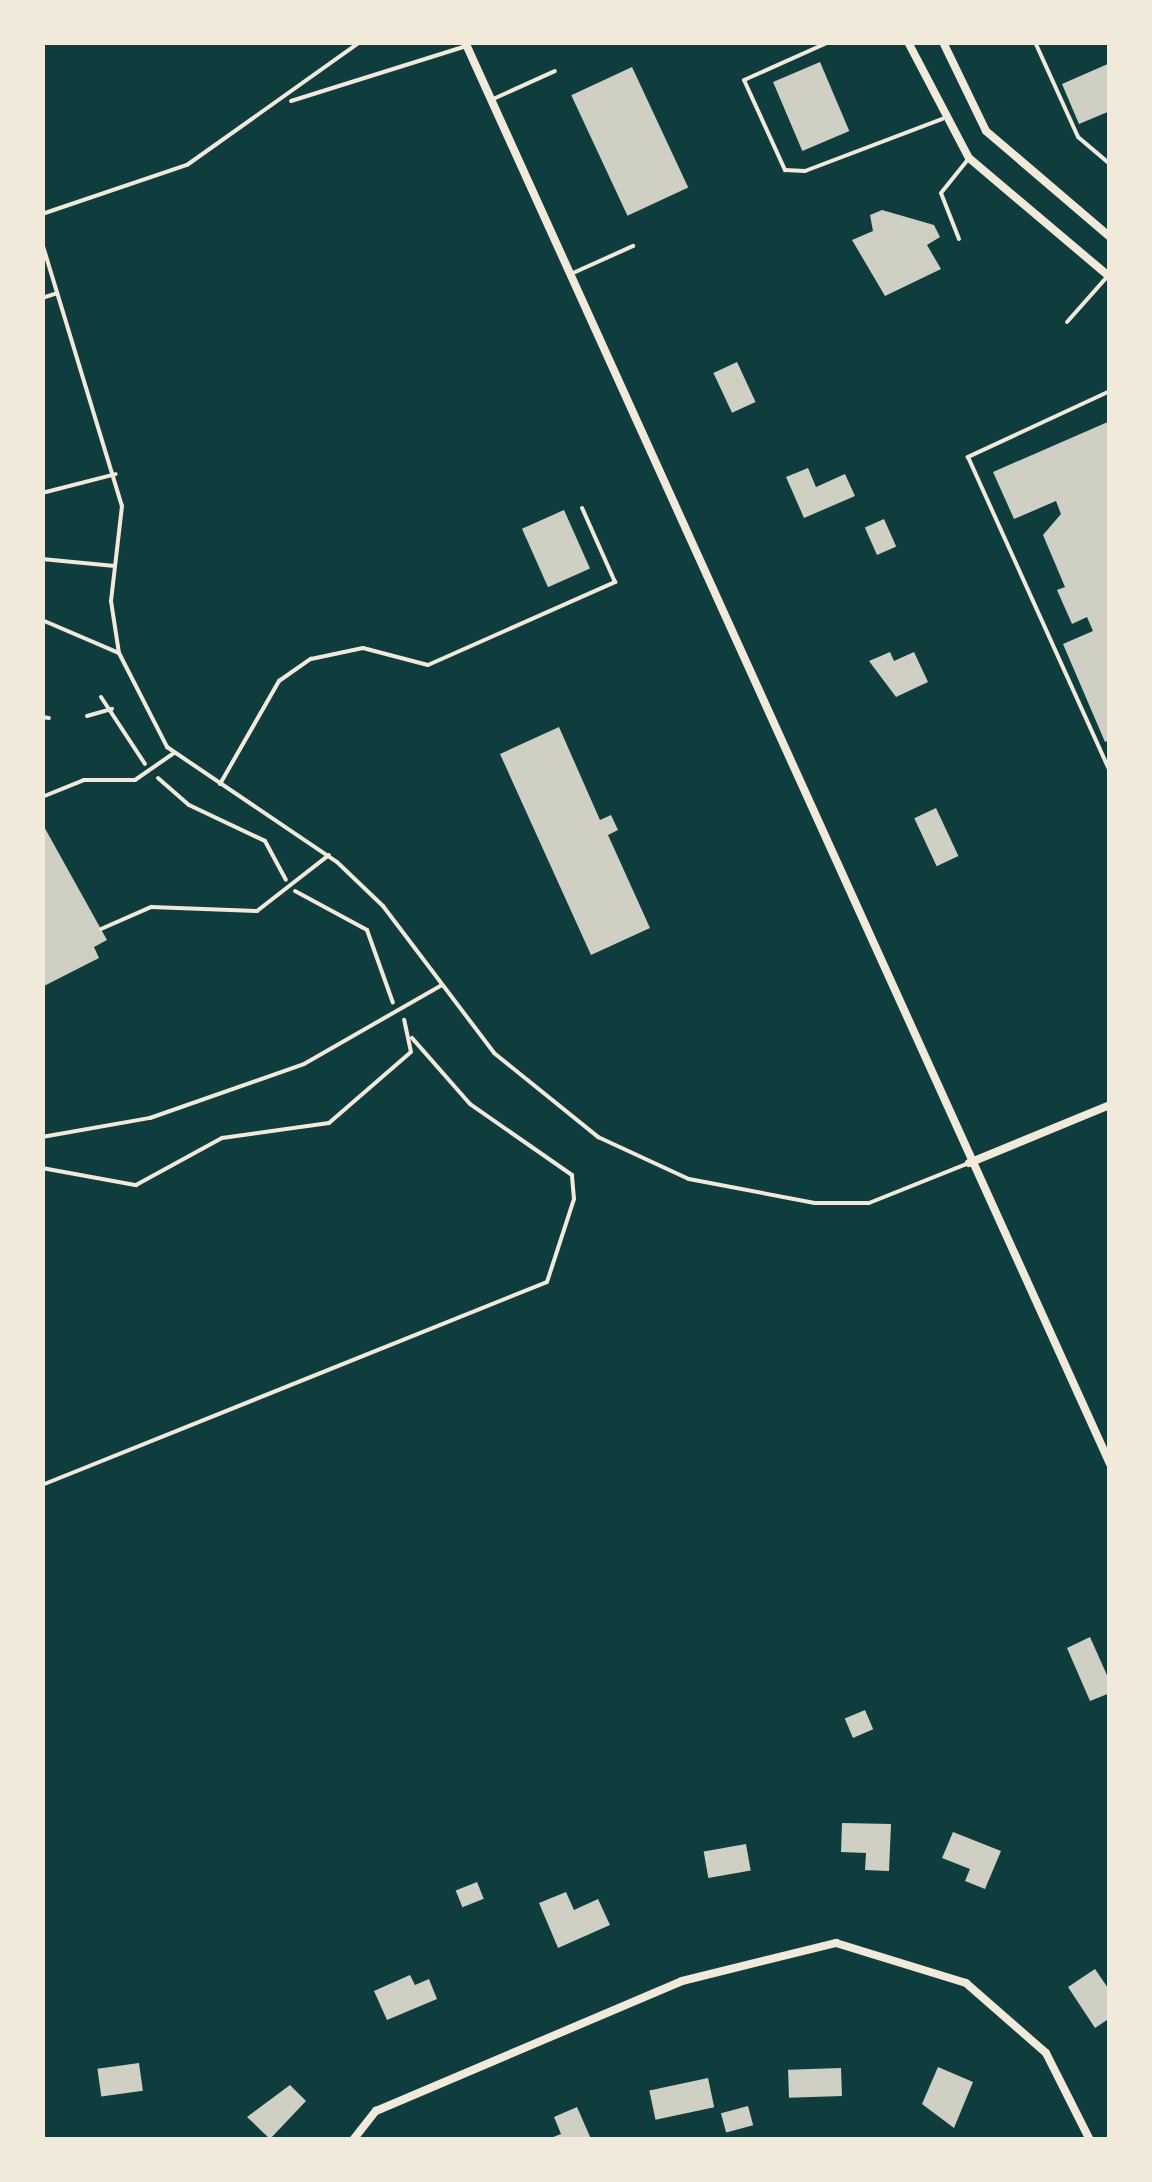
<!DOCTYPE html>
<style>
body{margin:0}
#map{position:relative;width:1152px;height:2182px;overflow:hidden;background:#0f3d3e;font-family:Barlow,sans-serif}
div>[style]{position:absolute}
[style*='--x']{left:calc(var(--x)*1px);top:calc(var(--y)*1px);width:calc(var(--w)*1px);rotate:calc(var(--a)*1deg)}
.building>*{inset:0;background:#cfcfc3;transform-origin:0 0}
.path>*{height:4px;margin:-2px;padding:0 2px;transform-origin:2px;border-radius:2px;background:#f1e9da}
.service>*{height:4px;margin:-2px;padding:0 2px;transform-origin:2px;border-radius:2px;background:#f1e9da}
.minor>*{height:8px;margin:-4px;padding:0 4px;transform-origin:4px;border-radius:4px;background:#f1e9da}
span{translate:-50% -50%;white-space:nowrap;text-align:center;line-height:1.15;-webkit-text-stroke:8px #f1e9da;paint-order:stroke}
.frame{position:absolute;inset:0;border:45px solid #f1e9da;pointer-events:none}
</style>
<div id="map">
<div class="building">
<div style="left:820px;top:62px;width:75px;height:51px;rotate:67deg"></div>
<div style="clip-path:polygon(1110px 63px,1110px 111px,1079px 124px,1062px 84px)"></div>
<div style="left:632px;top:67px;width:133px;height:67px;rotate:65deg"></div>
<div style="clip-path:polygon(882px 210px,934px 225px,940px 237px,927px 245px,941px 269px,885px 296px,852px 240px,873px 231px,870px 215px)"></div>
<div style="left:737px;top:362px;width:44px;height:26px;rotate:65deg"></div>
<div style="clip-path:polygon(1110px 421px,1110px 740px,1105px 742px,1063px 644px,1093px 631px,1087px 617px,1072px 624px,1057px 590px,1065px 587px,1043px 535px,1061px 514px,1056px 501px,1014px 519px,993px 472px)"></div>
<div style="clip-path:polygon(808px 468px,816px 487px,845px 474px,855px 496px,804px 518px,786px 477px)"></div>
<div style="left:564px;top:510px;width:64px;height:46px;rotate:66deg"></div>
<div style="left:884px;top:519px;width:30px;height:21px;rotate:66deg"></div>
<div style="clip-path:polygon(890px 652px,894px 661px,914px 652px,928px 682px,896px 697px,869px 661px)"></div>
<div style="clip-path:polygon(559px 727px,600px 820px,611px 815px,618px 830px,608px 835px,650px 928px,591px 955px,500px 754px)"></div>
<div style="left:936px;top:808px;width:53px;height:24px;rotate:65deg"></div>
<div style="clip-path:polygon(42px 823px,107px 940px,94px 947px,99px 958px,42px 987px)"></div>
<div style="clip-path:polygon(1090px 1637px,1110px 1682px,1110px 1693px,1090px 1701px,1067px 1648px)"></div>
<div style="left:865px;top:1710px;width:21px;height:22px;rotate:67deg"></div>
<div style="clip-path:polygon(842px 1823px,891px 1824px,889px 1871px,865px 1870px,866px 1853px,841px 1852px)"></div>
<div style="clip-path:polygon(953px 1832px,1001px 1851px,985px 1889px,965px 1881px,970px 1869px,942px 1858px)"></div>
<div style="left:746px;top:1844px;width:27px;height:43px;rotate:80deg"></div>
<div style="left:477px;top:1882px;width:18px;height:23px;rotate:68deg"></div>
<div style="clip-path:polygon(566px 1892px,574px 1910px,598px 1899px,610px 1925px,558px 1948px,539px 1903px)"></div>
<div style="clip-path:polygon(1095px 1969px,1110px 1991px,1110px 2018px,1095px 2028px,1068px 1987px)"></div>
<div style="clip-path:polygon(410px 1975px,415px 1985px,429px 1979px,437px 1999px,387px 2020px,374px 1991px)"></div>
<div style="left:139px;top:2063px;width:28px;height:42px;rotate:82deg"></div>
<div style="clip-path:polygon(938px 2067px,973px 2082px,954px 2128px,922px 2104px)"></div>
<div style="left:841px;top:2068px;width:28px;height:53px;rotate:88deg"></div>
<div style="left:708px;top:2078px;width:30px;height:60px;rotate:78deg"></div>
<div style="clip-path:polygon(290px 2085px,306px 2101px,270px 2139px,247px 2117px)"></div>
<div style="left:748px;top:2106px;width:20px;height:28px;rotate:75deg"></div>
<div style="clip-path:polygon(577px 2107px,591px 2139px,548px 2139px,561px 2134px,554px 2117px)"></div>
</div>
<div class="path">
<div style="--x:101;--y:697;--w:80;--a:56.7"></div>
<div style="--x:87;--y:716;--w:26;--a:-16"></div>
<div style="--x:158;--y:778;--w:41;--a:41.1"></div>
<div style="--x:189;--y:805;--w:84;--a:25.3"></div>
<div style="--x:265;--y:841;--w:44;--a:61.7"></div>
<div style="--x:295;--y:891;--w:82;--a:28.4"></div>
<div style="--x:367;--y:930;--w:77;--a:70.4"></div>
<div style="--x:42;--y:1168;--w:96;--a:10.3"></div>
<div style="--x:136;--y:1185;--w:98;--a:-28.7"></div>
<div style="--x:222;--y:1138;--w:108;--a:-8"></div>
<div style="--x:329;--y:1123;--w:108;--a:-40.9"></div>
<div style="--x:411;--y:1052;--w:33;--a:-102"></div>
<div style="--x:42;--y:1485;--w:544;--a:-21.9"></div>
<div style="--x:547;--y:1282;--w:87;--a:-72"></div>
<div style="--x:574;--y:1199;--w:24;--a:-95"></div>
<div style="--x:572;--y:1175;--w:124;--a:-145.2"></div>
<div style="--x:470;--y:1104;--w:88;--a:-131.3"></div>
</div>
<div class="service">
<div style="--x:829;--y:42;--w:93;--a:155.9"></div>
<div style="--x:744;--y:80;--w:99;--a:65.5"></div>
<div style="--x:785;--y:170;--w:20;--a:3"></div>
<div style="--x:805;--y:171;--w:147;--a:-20.8"></div>
<div style="--x:1035;--y:42;--w:104;--a:65.6"></div>
<div style="--x:1078;--y:137;--w:42;--a:40.2"></div>
<div style="--x:491;--y:100;--w:70;--a:-24.4"></div>
<div style="--x:291;--y:101;--w:183;--a:-17.4"></div>
<div style="--x:42;--y:214;--w:153;--a:-18.7"></div>
<div style="--x:187;--y:165;--w:212;--a:-35.4"></div>
<div style="--x:959;--y:239;--w:49;--a:-111.4"></div>
<div style="--x:941;--y:193;--w:45;--a:-51.3"></div>
<div style="--x:42;--y:243;--w:275;--a:73.1"></div>
<div style="--x:122;--y:506;--w:96;--a:96.6"></div>
<div style="--x:111;--y:601;--w:53;--a:81.3"></div>
<div style="--x:119;--y:653;--w:106;--a:62.9"></div>
<div style="--x:167;--y:747;--w:205;--a:34.1"></div>
<div style="--x:337;--y:862;--w:64;--a:43.7"></div>
<div style="--x:383;--y:906;--w:184;--a:52.9"></div>
<div style="--x:494;--y:1053;--w:134;--a:38.9"></div>
<div style="--x:598;--y:1137;--w:100;--a:24.8"></div>
<div style="--x:689;--y:1179;--w:128;--a:10.8"></div>
<div style="--x:815;--y:1203;--w:54;--a:0"></div>
<div style="--x:869;--y:1203;--w:108;--a:-21.8"></div>
<div style="--x:573;--y:273;--w:66;--a:-24.2"></div>
<div style="--x:42;--y:298;--w:16;--a:-18"></div>
<div style="--x:1067;--y:322;--w:60;--a:-48.4"></div>
<div style="--x:1110;--y:391;--w:157;--a:155.1"></div>
<div style="--x:968;--y:457;--w:345;--a:65.7"></div>
<div style="--x:42;--y:493;--w:76;--a:-14.4"></div>
<div style="--x:42;--y:559;--w:73;--a:5.5"></div>
<div style="--x:42;--y:620;--w:84;--a:23.2"></div>
<div style="--x:42;--y:717;--w:7;--a:8"></div>
<div style="--x:220;--y:784;--w:119;--a:-60.2"></div>
<div style="--x:279;--y:681;--w:39;--a:-35"></div>
<div style="--x:311;--y:659;--w:53;--a:-11.9"></div>
<div style="--x:363;--y:648;--w:67;--a:14.7"></div>
<div style="--x:428;--y:665;--w:205;--a:-23.9"></div>
<div style="--x:615;--y:582;--w:81;--a:-114"></div>
<div style="--x:42;--y:797;--w:45;--a:-22"></div>
<div style="--x:84;--y:780;--w:51;--a:0"></div>
<div style="--x:135;--y:780;--w:47;--a:-34.7"></div>
<div style="--x:101;--y:929;--w:55;--a:-23.7"></div>
<div style="--x:151;--y:907;--w:106;--a:2.2"></div>
<div style="--x:257;--y:911;--w:91;--a:-37.9"></div>
<div style="--x:42;--y:1137;--w:110;--a:-10"></div>
<div style="--x:150;--y:1118;--w:163;--a:-19.3"></div>
<div style="--x:304;--y:1064;--w:159;--a:-29.8"></div>
</div>
<div class="minor">
<div style="--x:465;--y:42;--w:1561;--a:65.6"></div>
<div style="--x:908;--y:42;--w:131;--a:62.3"></div>
<div style="--x:969;--y:158;--w:185;--a:40.2"></div>
<div style="--x:943;--y:42;--w:99;--a:64.2"></div>
<div style="--x:986;--y:131;--w:163;--a:40.5"></div>
<div style="--x:969;--y:1163;--w:152;--a:-22.4"></div>
<div style="--x:353;--y:2140;--w:37;--a:-52"></div>
<div style="--x:376;--y:2111;--w:332;--a:-23"></div>
<div style="--x:682;--y:1981;--w:159;--a:-13.9"></div>
<div style="--x:836;--y:1943;--w:136;--a:17.1"></div>
<div style="--x:966;--y:1983;--w:106;--a:41.2"></div>
<div style="--x:1046;--y:2053;--w:97;--a:63.2"></div>
</div>
<div class="frame"></div>
</div>
